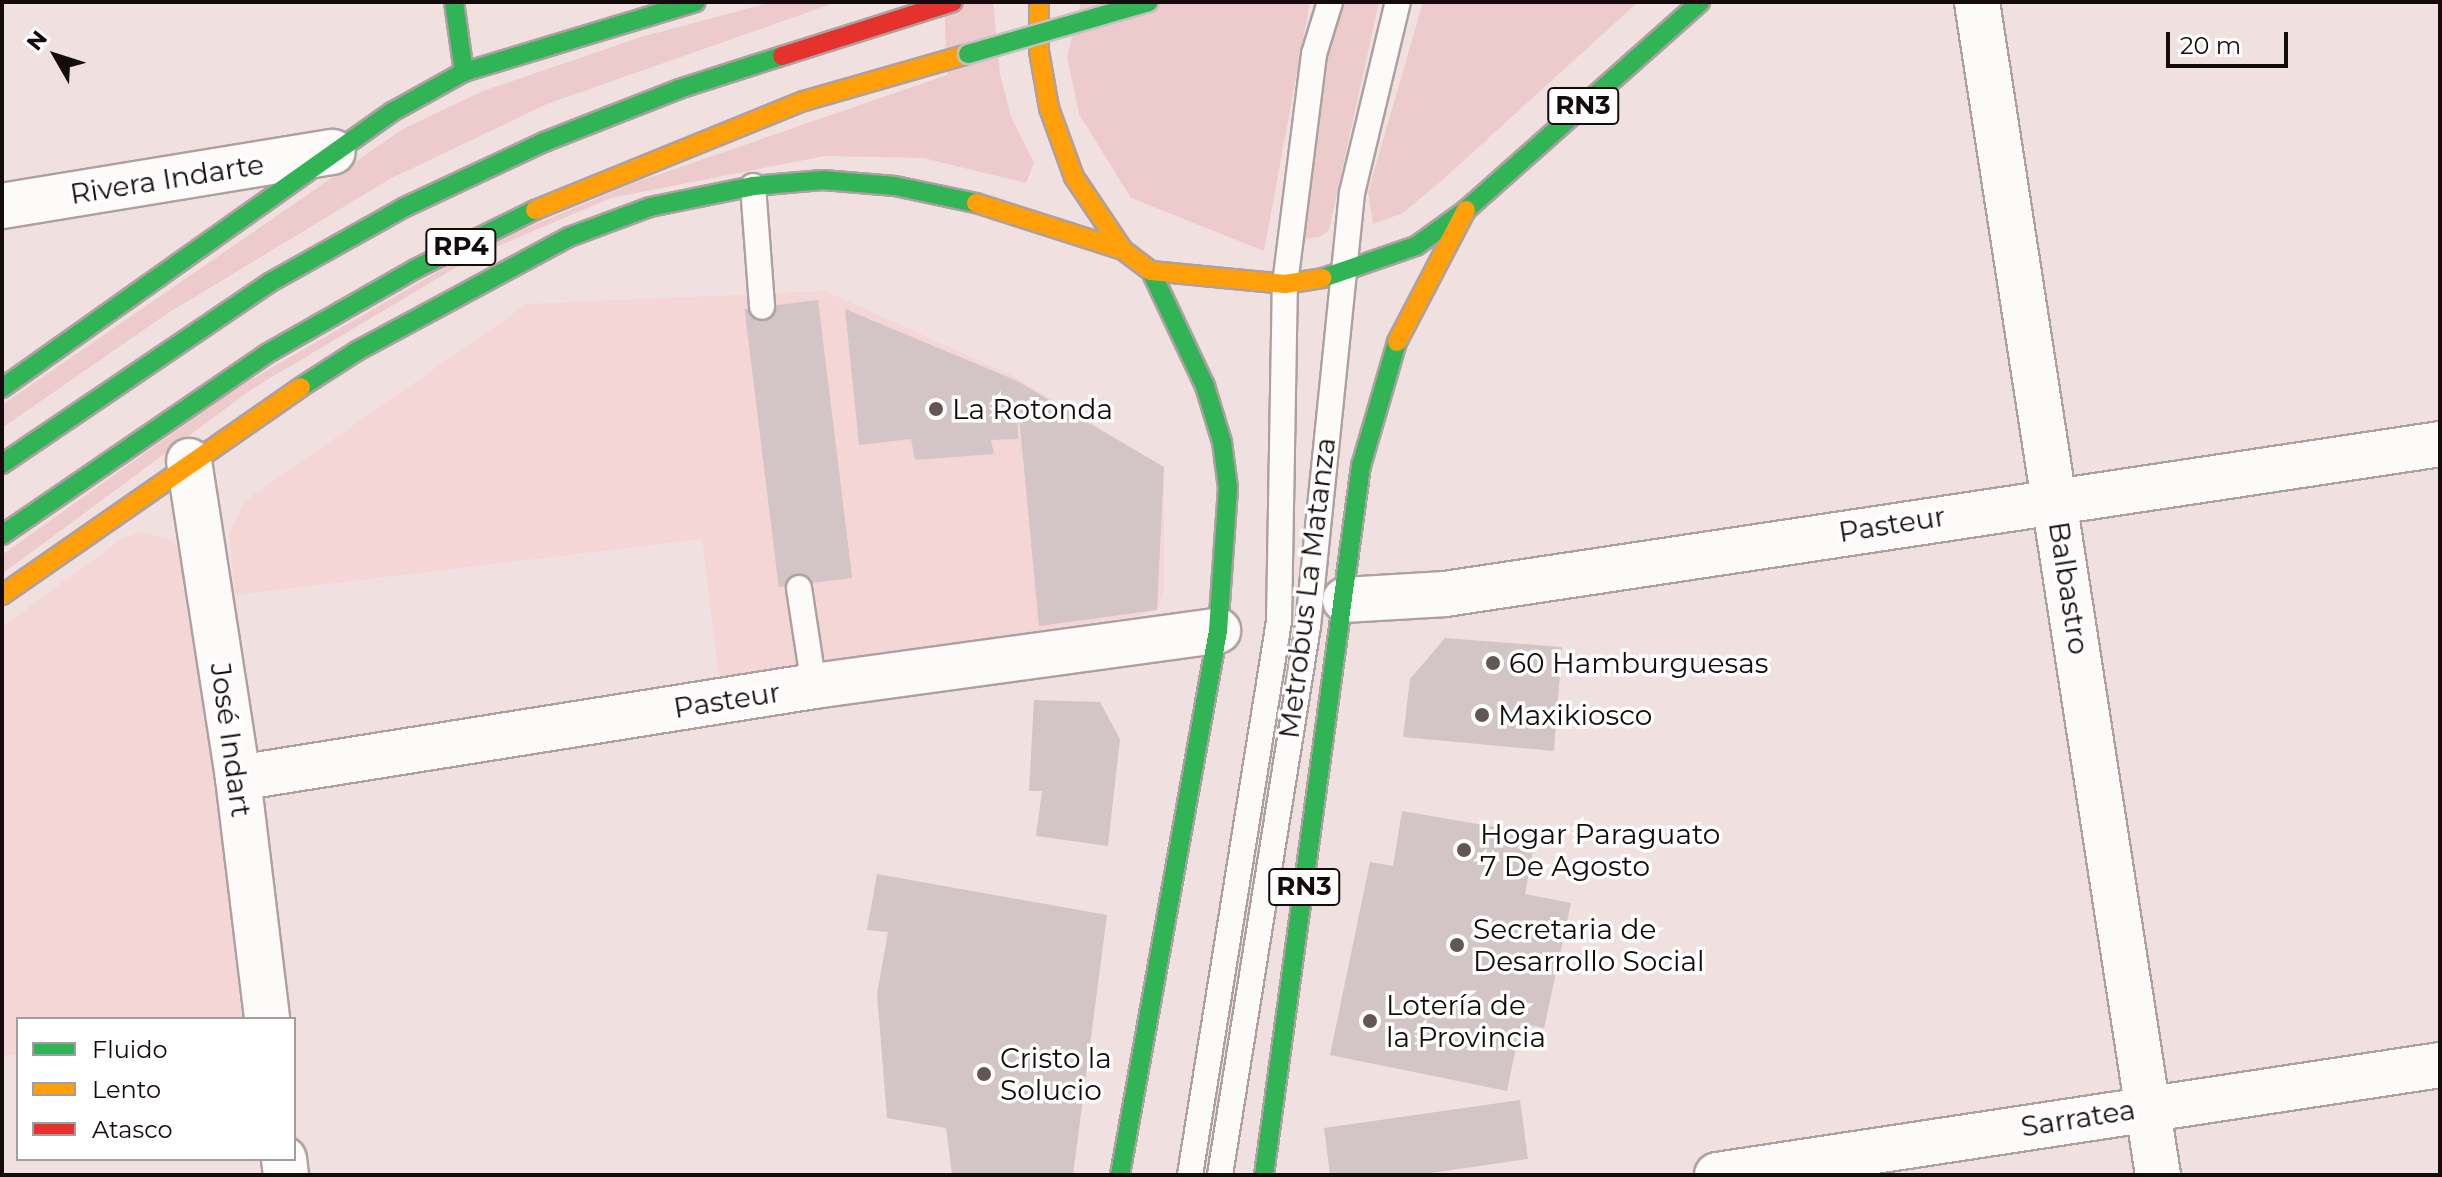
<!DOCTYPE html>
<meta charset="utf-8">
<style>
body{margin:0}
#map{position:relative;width:2442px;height:1177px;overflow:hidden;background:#f1e0e0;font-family:Montserrat,sans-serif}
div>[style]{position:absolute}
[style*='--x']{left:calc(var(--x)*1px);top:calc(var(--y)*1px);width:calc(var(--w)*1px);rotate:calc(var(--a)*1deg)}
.built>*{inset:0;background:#f4d6d7}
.green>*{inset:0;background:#edcbcc}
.building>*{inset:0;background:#d3c5c5;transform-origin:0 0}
.roads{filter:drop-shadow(2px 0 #ada0a0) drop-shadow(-2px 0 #ada0a0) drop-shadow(0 2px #ada0a0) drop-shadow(0 -2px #ada0a0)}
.lane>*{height:24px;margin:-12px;padding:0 12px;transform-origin:12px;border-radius:12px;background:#fdfafa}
.street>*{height:44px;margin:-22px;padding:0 22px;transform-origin:22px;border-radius:22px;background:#fdfafa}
.fast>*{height:18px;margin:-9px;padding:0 9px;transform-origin:9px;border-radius:9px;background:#30b455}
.slow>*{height:18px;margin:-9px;padding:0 9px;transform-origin:9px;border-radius:9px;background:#ff9f0a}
.jam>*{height:18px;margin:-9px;padding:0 9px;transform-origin:9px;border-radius:9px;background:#e5322d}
.bridges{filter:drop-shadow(2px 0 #c7bebf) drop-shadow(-2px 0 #c7bebf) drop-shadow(0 2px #c7bebf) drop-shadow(0 -2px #c7bebf)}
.fast-bridge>*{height:18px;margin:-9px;padding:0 9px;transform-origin:9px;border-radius:9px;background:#30b455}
.dots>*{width:22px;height:22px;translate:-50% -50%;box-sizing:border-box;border:4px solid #fff;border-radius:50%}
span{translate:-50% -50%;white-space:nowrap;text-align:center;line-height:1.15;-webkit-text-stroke:7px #fff;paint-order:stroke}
.shield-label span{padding:2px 6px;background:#fff;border:2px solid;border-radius:6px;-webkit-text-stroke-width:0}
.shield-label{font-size:26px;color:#160b0c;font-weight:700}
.street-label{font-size:28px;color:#160b0c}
.poi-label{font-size:28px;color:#160b0c}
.left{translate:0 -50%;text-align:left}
.frame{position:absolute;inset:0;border:4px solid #160b0c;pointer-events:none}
.legend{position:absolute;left:16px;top:1017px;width:280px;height:144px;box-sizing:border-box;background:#fff;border:2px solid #a29d9e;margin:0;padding:10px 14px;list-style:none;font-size:24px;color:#160b0c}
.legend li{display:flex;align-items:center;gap:16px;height:40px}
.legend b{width:40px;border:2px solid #a29d9e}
.north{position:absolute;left:16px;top:16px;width:80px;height:80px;-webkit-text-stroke:6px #fff;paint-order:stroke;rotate:309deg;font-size:22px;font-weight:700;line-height:32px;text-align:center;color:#160b0c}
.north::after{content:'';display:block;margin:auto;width:28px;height:36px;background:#160b0c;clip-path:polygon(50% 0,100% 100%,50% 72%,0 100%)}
.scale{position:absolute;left:2166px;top:32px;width:122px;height:36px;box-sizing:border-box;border:4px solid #160b0c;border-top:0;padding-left:10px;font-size:24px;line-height:28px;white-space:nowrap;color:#160b0c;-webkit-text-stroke:6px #fff;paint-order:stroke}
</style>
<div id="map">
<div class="built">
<div style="clip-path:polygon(825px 291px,1013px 376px,1164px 467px,1164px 588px,1158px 608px,1138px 616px,719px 677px,702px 539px,235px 595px,229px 534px,245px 501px,527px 304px)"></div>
<div style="clip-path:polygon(139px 532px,172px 540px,191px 562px,242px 1019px,18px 1019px,18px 1054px,2px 1056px,2px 627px,123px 538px)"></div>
</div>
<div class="green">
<div style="clip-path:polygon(772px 2px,837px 2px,547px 104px,390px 179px,168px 313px,2px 428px,2px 405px,403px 129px,483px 91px,641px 37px)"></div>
<div style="clip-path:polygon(944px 2px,993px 2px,1000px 74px,1011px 117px,1034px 163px,1026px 183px,923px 158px,825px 156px,611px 198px,477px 255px,252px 389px,2px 574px,2px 555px,235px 389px,479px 248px,634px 183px,947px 75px)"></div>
<div style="clip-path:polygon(1081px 2px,1310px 2px,1264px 251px,1131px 198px,1079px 114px,1067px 57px)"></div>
<div style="clip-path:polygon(1341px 2px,1379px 2px,1329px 230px,1320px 237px,1303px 239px,1327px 59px)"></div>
<div style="clip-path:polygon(1423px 2px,1638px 2px,1438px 184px,1403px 213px,1373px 224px,1368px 192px)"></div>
</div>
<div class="building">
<div style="left:818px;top:300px;width:280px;height:74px;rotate:83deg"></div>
<div style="clip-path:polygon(845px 309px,1015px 380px,1164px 467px,1157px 610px,1039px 626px,1017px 395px,1018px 439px,991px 440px,994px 454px,915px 460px,911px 439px,859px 445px)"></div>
<div style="clip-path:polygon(1445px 638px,1562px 647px,1554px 751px,1403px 737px,1410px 679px)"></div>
<div style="clip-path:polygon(1034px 700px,1100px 702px,1120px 739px,1108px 846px,1036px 836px,1042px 791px,1029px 791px)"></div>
<div style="clip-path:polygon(1402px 811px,1536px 834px,1525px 894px,1571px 903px,1544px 1028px,1521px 1023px,1507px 1091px,1330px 1055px,1370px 862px,1393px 866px)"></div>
<div style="clip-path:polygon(877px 874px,1107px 915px,1073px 1175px,952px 1175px,946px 1128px,887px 1118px,877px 994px,888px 932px,867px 930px)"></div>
<div style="clip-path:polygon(1520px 1100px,1528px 1159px,1417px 1175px,1330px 1175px,1324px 1128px)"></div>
</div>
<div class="roads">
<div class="lane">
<div style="--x:753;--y:186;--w:121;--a:85.7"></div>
<div style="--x:799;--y:588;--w:99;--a:81.3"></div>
<div style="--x:1190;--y:1175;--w:561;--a:-80.87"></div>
<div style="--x:1279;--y:621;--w:337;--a:-89"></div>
<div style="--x:1285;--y:284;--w:232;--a:-82.8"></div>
<div style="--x:1314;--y:54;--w:54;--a:-72.9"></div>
<div style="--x:1220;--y:1175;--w:556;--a:-80.89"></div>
<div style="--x:1308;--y:626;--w:435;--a:-84.2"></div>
<div style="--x:1352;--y:193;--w:196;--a:-76.5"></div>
</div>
<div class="street">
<div style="--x:1977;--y:2;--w:1187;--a:81.23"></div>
<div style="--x:2;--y:206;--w:335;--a:-9.3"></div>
<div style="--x:189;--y:461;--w:321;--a:81.2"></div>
<div style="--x:238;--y:778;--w:243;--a:83.1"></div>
<div style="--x:1345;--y:600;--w:100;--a:-3.4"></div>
<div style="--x:1445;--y:594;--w:1006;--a:-8.57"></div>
<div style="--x:238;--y:778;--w:583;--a:-9.07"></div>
<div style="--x:814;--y:686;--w:408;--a:-7.8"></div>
<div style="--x:284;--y:1159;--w:16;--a:83"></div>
<div style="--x:1717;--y:1175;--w:731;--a:-8.65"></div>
</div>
<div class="fast">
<div style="--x:454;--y:2;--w:71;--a:81.9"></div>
<div style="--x:1323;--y:278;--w:98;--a:-19"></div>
<div style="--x:1416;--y:246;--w:62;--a:-35.8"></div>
<div style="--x:1466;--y:210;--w:313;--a:-41.6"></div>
<div style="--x:301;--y:387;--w:67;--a:-32.7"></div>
<div style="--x:357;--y:351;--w:241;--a:-28.3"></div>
<div style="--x:569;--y:237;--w:86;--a:-20.3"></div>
<div style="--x:650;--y:207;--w:105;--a:-11.5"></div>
<div style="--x:753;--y:186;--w:70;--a:-4.9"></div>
<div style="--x:823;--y:180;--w:72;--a:4.8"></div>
<div style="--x:895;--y:186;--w:83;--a:11.9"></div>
<div style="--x:2;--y:388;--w:478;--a:-35.3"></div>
<div style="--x:392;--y:112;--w:82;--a:-29.1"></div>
<div style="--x:464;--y:72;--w:242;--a:-16.8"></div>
<div style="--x:2;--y:464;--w:323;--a:-34.1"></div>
<div style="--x:269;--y:283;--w:154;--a:-29.2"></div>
<div style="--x:403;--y:208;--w:156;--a:-25.1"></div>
<div style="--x:544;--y:142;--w:145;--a:-21.4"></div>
<div style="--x:679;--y:89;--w:108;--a:-17.8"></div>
<div style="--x:2;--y:535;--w:322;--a:-34.4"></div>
<div style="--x:268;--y:353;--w:169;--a:-29.7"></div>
<div style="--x:415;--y:269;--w:134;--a:-26.2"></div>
<div style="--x:1120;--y:1175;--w:553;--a:-79.79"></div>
<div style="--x:1218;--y:631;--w:143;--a:-86"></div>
<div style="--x:1228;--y:488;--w:46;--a:-97.4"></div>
<div style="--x:1222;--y:442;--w:59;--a:-106.9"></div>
<div style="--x:1205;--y:386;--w:127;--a:-115.2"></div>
<div style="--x:1264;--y:1175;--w:716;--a:-82.21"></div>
<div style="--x:1361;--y:466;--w:129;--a:-73.8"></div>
</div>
<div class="slow">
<div style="--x:1039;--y:2;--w:49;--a:90"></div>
<div style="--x:1039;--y:51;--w:58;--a:80"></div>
<div style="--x:1049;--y:108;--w:73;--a:70.1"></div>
<div style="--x:1074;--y:177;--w:88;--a:56.1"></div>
<div style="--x:1123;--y:250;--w:35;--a:37"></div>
<div style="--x:1151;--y:271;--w:135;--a:5.5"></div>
<div style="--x:1285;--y:284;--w:38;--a:-9"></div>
<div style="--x:976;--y:203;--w:154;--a:17.7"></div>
<div style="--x:535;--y:210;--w:290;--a:-22.1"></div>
<div style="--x:804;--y:101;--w:171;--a:-16"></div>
<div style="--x:1397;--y:342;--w:149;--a:-62.4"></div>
<div style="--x:2;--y:595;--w:364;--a:-34.8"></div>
</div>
<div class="jam">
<div style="--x:782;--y:56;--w:179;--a:-17.5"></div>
</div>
</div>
<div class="bridges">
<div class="fast-bridge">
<div style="--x:968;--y:54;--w:188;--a:-16"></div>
</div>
</div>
<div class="dots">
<div style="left:936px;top:409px;background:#635656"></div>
<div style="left:1493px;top:663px;background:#635656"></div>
<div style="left:1482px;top:715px;background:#635656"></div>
<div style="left:1464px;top:850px;background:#635656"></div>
<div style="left:1457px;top:945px;background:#635656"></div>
<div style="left:1370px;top:1021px;background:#635656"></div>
<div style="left:984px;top:1074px;background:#635656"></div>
</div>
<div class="shield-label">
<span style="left:1583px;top:106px">RN3</span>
<span style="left:461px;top:247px">RP4</span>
<span style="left:1304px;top:887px">RN3</span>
</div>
<div class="street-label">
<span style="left:167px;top:179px;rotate:-9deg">Rivera Indarte</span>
<span style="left:1892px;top:524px;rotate:-9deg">Pasteur</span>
<span style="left:1307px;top:588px;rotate:-83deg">Metrobus La Matanza</span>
<span style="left:2069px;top:588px;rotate:81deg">Balbastro</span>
<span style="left:727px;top:700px;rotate:-9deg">Pasteur</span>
<span style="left:231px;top:740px;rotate:82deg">José Indart</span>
<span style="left:2078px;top:1118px;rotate:-9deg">Sarratea</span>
</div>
<div class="poi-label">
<span class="left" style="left:952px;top:409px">La Rotonda</span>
<span class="left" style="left:1509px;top:663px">60 Hamburguesas</span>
<span class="left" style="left:1498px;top:715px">Maxikiosco</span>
<span class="left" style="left:1480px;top:850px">Hogar Paraguato<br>7 De Agosto</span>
<span class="left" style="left:1473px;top:945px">Secretaria de<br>Desarrollo Social</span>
<span class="left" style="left:1386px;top:1021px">Lotería de<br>la Provincia</span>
<span class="left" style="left:1000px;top:1074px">Cristo la<br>Solucio</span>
</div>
<div class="frame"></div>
<ul class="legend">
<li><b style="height:10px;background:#30b455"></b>Fluido</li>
<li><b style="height:10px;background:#ff9f0a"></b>Lento</li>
<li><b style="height:10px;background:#e5322d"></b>Atasco</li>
</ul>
<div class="north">N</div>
<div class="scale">20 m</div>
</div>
